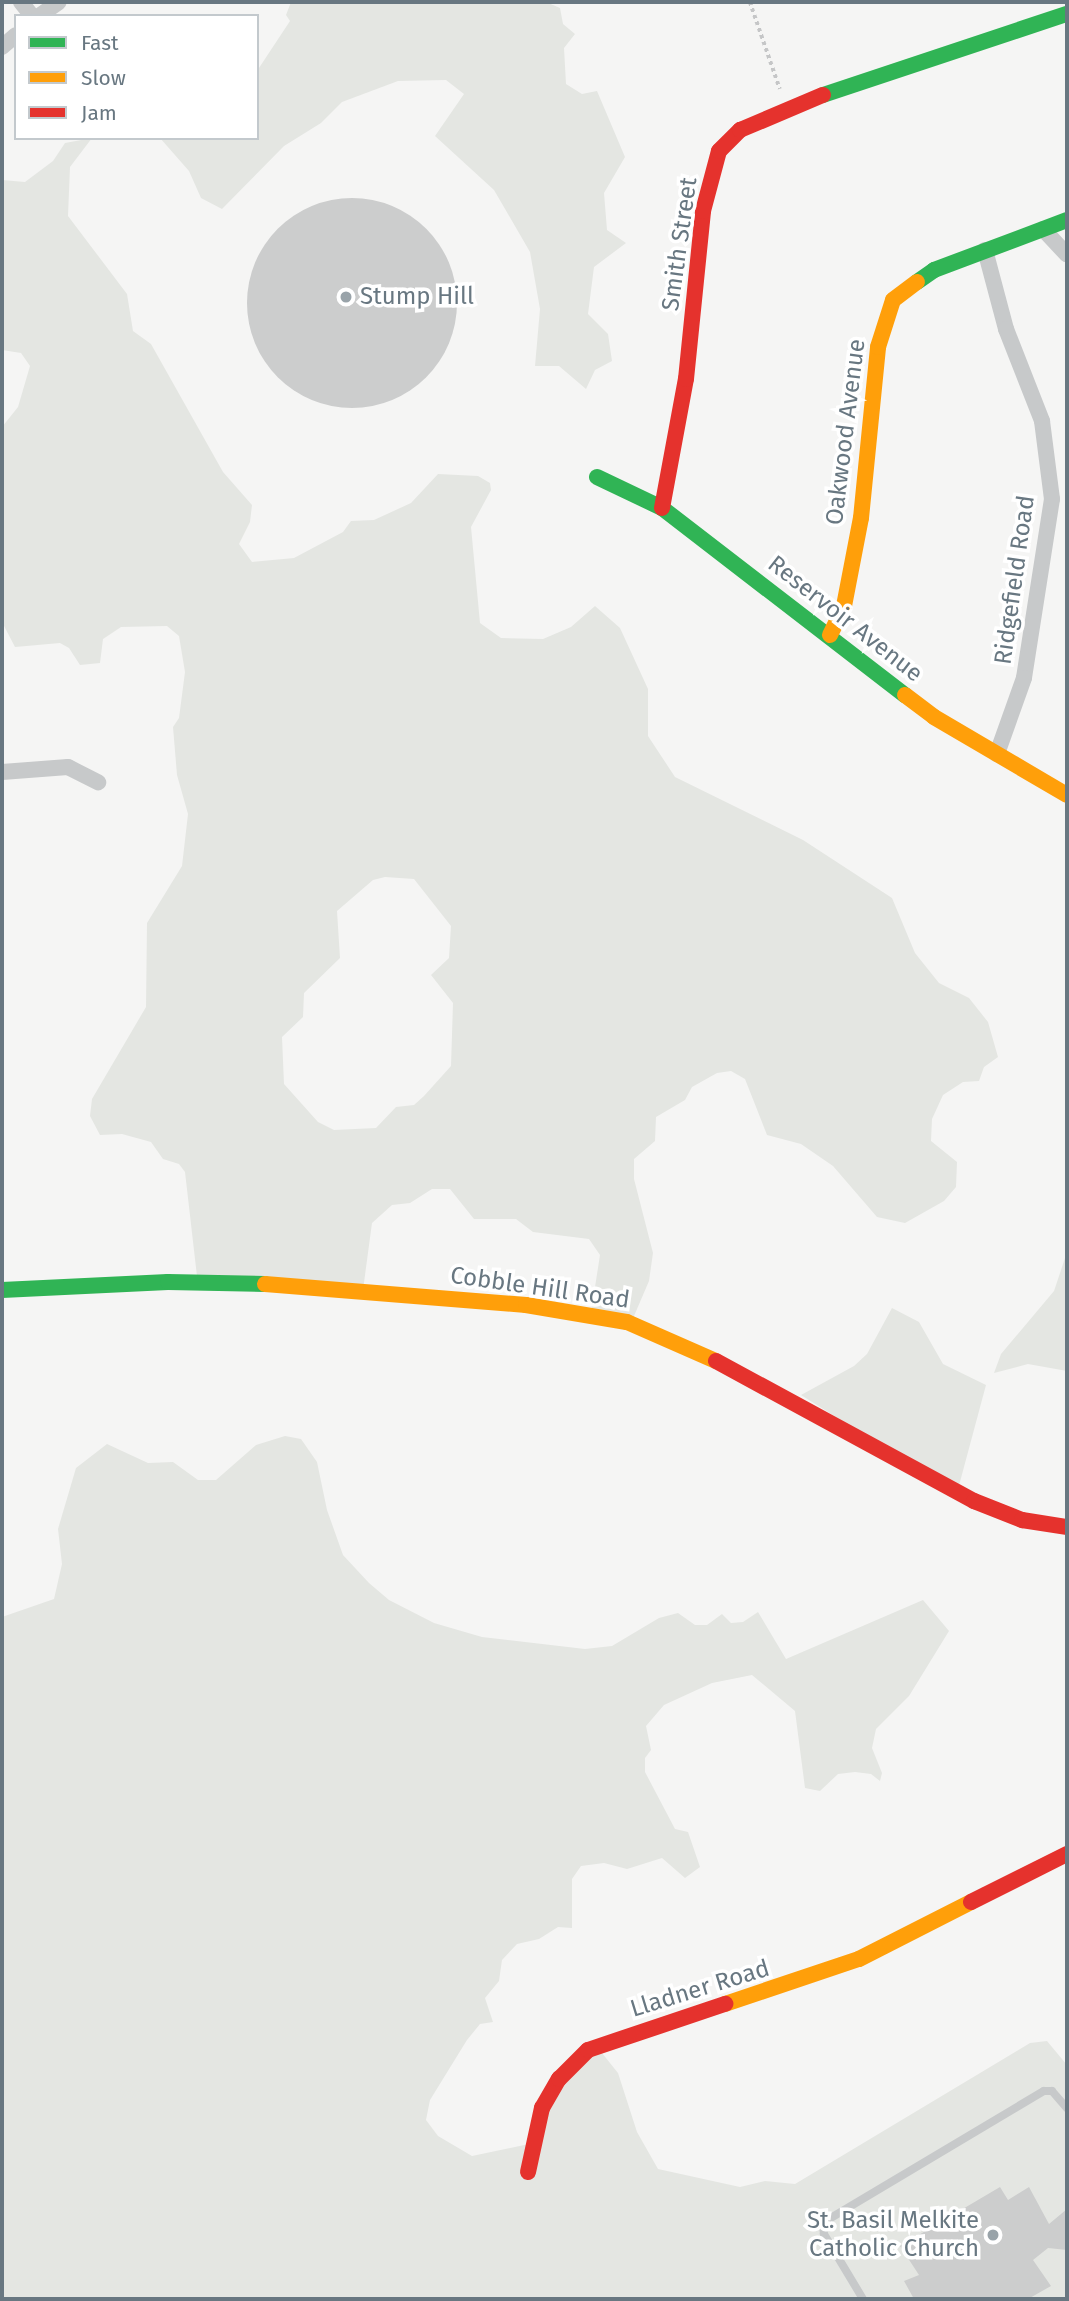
<!DOCTYPE html>
<style>
body{margin:0}
#map{position:relative;width:1069px;height:2301px;overflow:hidden;background:#f5f5f4;font-family:"Fira Sans",sans-serif}
div>[style]{position:absolute}
[style*='--x']{left:calc(var(--x)*1px);top:calc(var(--y)*1px);width:calc(var(--w)*1px);rotate:calc(var(--a)*1deg)}
.green>*{inset:0;background:#e4e6e2}
.building>*{inset:0;background:#cccdcd}
.round{border-radius:50%}
.path>*{height:3.5px;margin-top:-1.75px;transform-origin:0;background:repeating-linear-gradient(90deg,#c5c6c7 0 3.5px,transparent 0 7px)}
.lane>*{height:8px;margin:-4px;padding:0 4px;transform-origin:4px;border-radius:4px;background:#c7c9ca}
.street>*{height:16px;margin:-8px;padding:0 8px;transform-origin:8px;border-radius:8px;background:#c7c9ca}
.fast>*{height:16px;margin:-8px;padding:0 8px;transform-origin:8px;border-radius:8px;background:#30b455}
.slow>*{height:16px;margin:-8px;padding:0 8px;transform-origin:8px;border-radius:8px;background:#ff9f0a}
.jam>*{height:16px;margin:-8px;padding:0 8px;transform-origin:8px;border-radius:8px;background:#e5322d}
.dots>*{width:19px;height:19px;translate:-50% -50%;box-sizing:border-box;border:4px solid #fff;border-radius:50%}
span{translate:-50% -50%;white-space:nowrap;text-align:center;line-height:1.15;-webkit-text-stroke:7px #fff;paint-order:stroke}
.street-label{font-size:24px;color:#687781}
.poi-label{font-size:24px;color:#687781}
.left{translate:0 -50%;text-align:left}
.right{translate:-100% -50%;text-align:right}
.frame{position:absolute;inset:0;border:4px solid #687781;pointer-events:none}
.legend{position:absolute;left:14px;top:14px;width:245px;height:126px;box-sizing:border-box;background:#fff;border:2px solid #c3c9cd;margin:0;padding:9px 12px;list-style:none;font-size:21px;color:#687781}
.legend li{display:flex;align-items:center;gap:14px;height:35px}
.legend b{width:35px;border:2px solid #c3c9cd}
</style>
<div id="map">
<div class="green">
<div style="clip-path:polygon(291px 2px,546px 2px,560px 8px,563px 24px,575px 34px,564px 48px,566px 84px,582px 94px,597px 91px,625px 157px,604px 193px,607px 230px,626px 243px,594px 267px,588px 314px,608px 334px,612px 361px,595px 370px,586px 389px,559px 366px,535px 366px,540px 309px,530px 252px,494px 190px,435px 136px,464px 94px,446px 80px,398px 81px,342px 102px,321px 123px,284px 146px,222px 209px,201px 198px,189px 171px,160px 138px,257px 138px,257px 71px,290px 21px,286px 15px)"></div>
<div style="clip-path:polygon(evenodd,92px 138px,70px 167px,68px 216px,127px 294px,133px 331px,151px 344px,223px 472px,252px 505px,250px 522px,239px 544px,252px 562px,294px 558px,343px 532px,351px 521px,374px 520px,411px 503px,438px 474px,478px 476px,490px 483px,491px 490px,471px 527px,480px 623px,501px 638px,543px 639px,571px 627px,595px 606px,620px 628px,648px 689px,648px 736px,675px 777px,803px 840px,892px 898px,915px 953px,939px 983px,969px 998px,988px 1022px,998px 1057px,984px 1067px,979px 1081px,963px 1082px,943px 1095px,932px 1119px,931px 1141px,957px 1162px,956px 1187px,944px 1201px,905px 1223px,877px 1217px,833px 1166px,801px 1144px,767px 1135px,745px 1079px,731px 1071px,717px 1073px,692px 1087px,685px 1100px,656px 1117px,655px 1141px,634px 1159px,634px 1179px,653px 1253px,649px 1281px,628px 1330px,590px 1319px,600px 1255px,589px 1239px,533px 1232px,516px 1219px,474px 1219px,450px 1189px,432px 1189px,410px 1203px,392px 1205px,372px 1223px,363px 1290px,198px 1285px,185px 1172px,179px 1164px,163px 1159px,151px 1142px,122px 1134px,100px 1135px,90px 1116px,92px 1099px,146px 1007px,147px 923px,182px 866px,188px 814px,177px 775px,173px 727px,179px 718px,185px 672px,179px 636px,167px 626px,121px 627px,103px 639px,100px 663px,80px 665px,69px 648px,60px 643px,15px 647px,2px 622px,2px 427px,18px 407px,30px 366px,21px 353px,2px 350px,2px 180px,25px 182px,53px 161px,65px 143px,92px 138px,385px 877px,414px 879px,451px 926px,449px 958px,431px 975px,453px 1003px,451px 1066px,424px 1096px,414px 1105px,396px 1107px,376px 1128px,334px 1130px,318px 1122px,284px 1084px,282px 1037px,303px 1017px,304px 993px,340px 958px,337px 911px,373px 880px,385px 877px)"></div>
<div style="clip-path:polygon(1067px 1252px,1067px 1371px,1028px 1364px,994px 1373px,1001px 1354px,1054px 1291px)"></div>
<div style="clip-path:polygon(892px 1308px,919px 1322px,943px 1364px,986px 1385px,957px 1493px,801px 1395px,854px 1366px,867px 1354px)"></div>
<div style="clip-path:polygon(285px 1436px,301px 1439px,317px 1462px,327px 1510px,343px 1555px,369px 1583px,389px 1600px,434px 1623px,482px 1637px,585px 1649px,612px 1646px,659px 1618px,678px 1613px,695px 1625px,707px 1625px,722px 1614px,731px 1623px,743px 1622px,758px 1612px,786px 1659px,923px 1600px,949px 1631px,909px 1696px,876px 1729px,872px 1748px,882px 1773px,880px 1781px,871px 1774px,855px 1772px,838px 1774px,820px 1791px,805px 1788px,795px 1711px,752px 1675px,712px 1683px,664px 1705px,646px 1726px,651px 1750px,645px 1758px,645px 1772px,675px 1829px,688px 1832px,700px 1867px,685px 1878px,662px 1858px,627px 1869px,604px 1863px,581px 1866px,572px 1879px,572px 1928px,558px 1927px,539px 1939px,517px 1944px,502px 1960px,499px 1981px,485px 1998px,493px 2022px,480px 2024px,467px 2040px,430px 2100px,426px 2120px,438px 2136px,472px 2156px,529px 2144px,536px 2115px,598px 2048px,618px 2073px,637px 2132px,658px 2169px,740px 2187px,765px 2181px,795px 2184px,1030px 2043px,1047px 2041px,1067px 2065px,1067px 2299px,2px 2299px,2px 1617px,54px 1599px,62px 1564px,58px 1529px,76px 1468px,107px 1444px,148px 1463px,173px 1462px,198px 1480px,216px 1480px,256px 1445px)"></div>
</div>
<div class="building">
<div class="round" style="left:247px;top:198px;width:210px;height:210px"></div>
<div style="clip-path:polygon(1000px 2187px,1008px 2200px,1029px 2187px,1049px 2224px,1067px 2209px,1067px 2250px,1048px 2248px,1033px 2260px,1051px 2286px,1028px 2299px,914px 2299px,904px 2281px,919px 2275px,900px 2246px)"></div>
</div>
<div class="path">
<div style="--x:750;--y:2;--w:92;--a:71"></div>
</div>
<div class="lane">
<div style="--x:863;--y:2299;--w:76;--a:-121"></div>
<div style="--x:824;--y:2234;--w:8;--a:-97"></div>
<div style="--x:823;--y:2226;--w:9;--a:-49"></div>
<div style="--x:829;--y:2219;--w:250;--a:-30.8"></div>
<div style="--x:1044;--y:2091;--w:8;--a:0"></div>
<div style="--x:1052;--y:2091;--w:23;--a:49"></div>
</div>
<div class="street">
<div style="--x:21;--y:2;--w:18;--a:52"></div>
<div style="--x:39;--y:16;--w:24;--a:-35"></div>
<div style="--x:2;--y:47;--w:18;--a:-41"></div>
<div style="--x:1043;--y:229;--w:35;--a:47"></div>
<div style="--x:985;--y:250;--w:82;--a:75.1"></div>
<div style="--x:1006;--y:329;--w:99;--a:68.6"></div>
<div style="--x:1042;--y:421;--w:79;--a:82.7"></div>
<div style="--x:1052;--y:499;--w:181;--a:98.9"></div>
<div style="--x:1024;--y:678;--w:81;--a:109.6"></div>
<div style="--x:2;--y:772;--w:66;--a:-4.3"></div>
<div style="--x:68;--y:767;--w:34;--a:27"></div>
</div>
<div class="fast">
<div style="--x:823;--y:95;--w:257;--a:-18.4"></div>
<div style="--x:917;--y:282;--w:21;--a:-35"></div>
<div style="--x:934;--y:270;--w:142;--a:-20.6"></div>
<div style="--x:597;--y:477;--w:72;--a:25.5"></div>
<div style="--x:662;--y:508;--w:307;--a:37.6"></div>
<div style="--x:2;--y:1290;--w:166;--a:-2.8"></div>
<div style="--x:168;--y:1282;--w:97;--a:1.2"></div>
</div>
<div class="slow">
<div style="--x:830;--y:635;--w:32;--a:-64"></div>
<div style="--x:844;--y:606;--w:90;--a:-79.1"></div>
<div style="--x:861;--y:518;--w:172;--a:-84.3"></div>
<div style="--x:878;--y:347;--w:49;--a:-72.3"></div>
<div style="--x:893;--y:300;--w:30;--a:-37"></div>
<div style="--x:905;--y:695;--w:36;--a:37"></div>
<div style="--x:934;--y:717;--w:154;--a:30.4"></div>
<div style="--x:265;--y:1284;--w:262;--a:4.6"></div>
<div style="--x:526;--y:1305;--w:102;--a:9.6"></div>
<div style="--x:627;--y:1322;--w:97;--a:23.7"></div>
<div style="--x:725;--y:2004;--w:141;--a:-18.6"></div>
<div style="--x:859;--y:1959;--w:126;--a:-27"></div>
</div>
<div class="jam">
<div style="--x:662;--y:508;--w:131;--a:-79.5"></div>
<div style="--x:686;--y:379;--w:169;--a:-84.2"></div>
<div style="--x:703;--y:211;--w:62;--a:-75.1"></div>
<div style="--x:719;--y:151;--w:30;--a:-45"></div>
<div style="--x:740;--y:130;--w:90;--a:-22.9"></div>
<div style="--x:716;--y:1361;--w:294;--a:28.5"></div>
<div style="--x:974;--y:1501;--w:52;--a:21.6"></div>
<div style="--x:1022;--y:1520;--w:46;--a:8.8"></div>
<div style="--x:971;--y:1902;--w:107;--a:-26.6"></div>
<div style="--x:528;--y:2172;--w:66;--a:-77.7"></div>
<div style="--x:542;--y:2108;--w:34;--a:-60"></div>
<div style="--x:559;--y:2079;--w:41;--a:-45"></div>
<div style="--x:588;--y:2050;--w:145;--a:-18.6"></div>
</div>
<div class="dots">
<div style="left:346px;top:297px;background:#99a3a9"></div>
<div style="left:993px;top:2235px;background:#99a3a9"></div>
</div>
<div class="street-label">
<span style="left:680px;top:244px;rotate:-82deg">Smith Street</span>
<span style="left:846px;top:432px;rotate:-83deg">Oakwood Avenue</span>
<span style="left:1015px;top:580px;rotate:-82deg">Ridgefield Road</span>
<span style="left:845px;top:619px;rotate:38deg">Reservoir Avenue</span>
<span style="left:540px;top:1288px;rotate:8deg">Cobble Hill Road</span>
<span style="left:700px;top:1989px;rotate:-17deg">Lladner Road</span>
</div>
<div class="poi-label">
<span class="left" style="left:360px;top:297px">Stump Hill</span>
<span class="right" style="left:979px;top:2235px">St. Basil Melkite<br>Catholic Church</span>
</div>
<div class="frame"></div>
<ul class="legend">
<li><b style="height:9px;background:#30b455"></b>Fast</li>
<li><b style="height:9px;background:#ff9f0a"></b>Slow</li>
<li><b style="height:9px;background:#e5322d"></b>Jam</li>
</ul>
</div>
